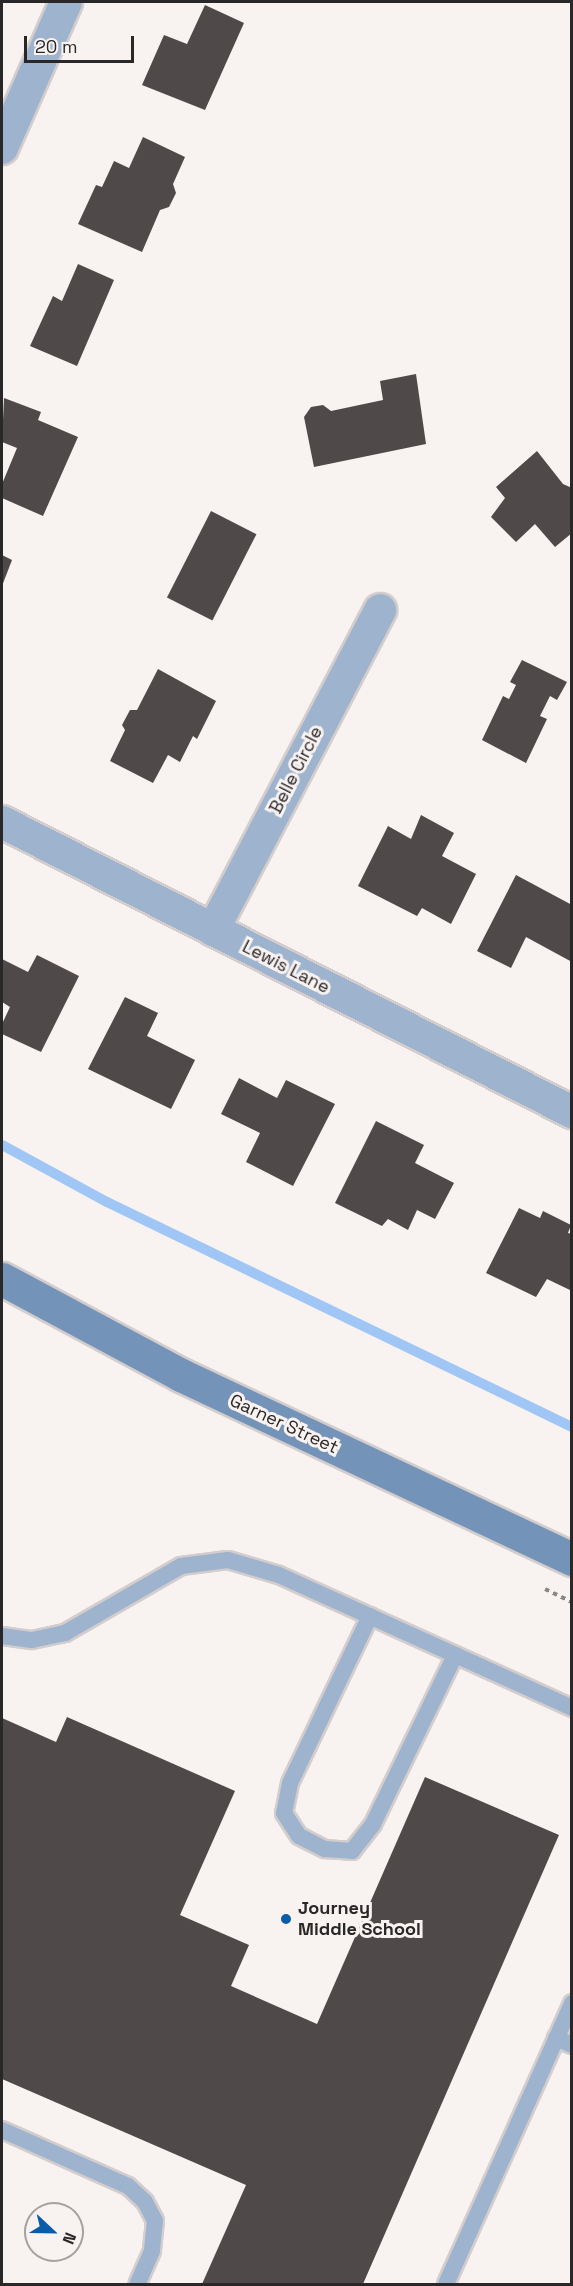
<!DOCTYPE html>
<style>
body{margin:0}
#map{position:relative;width:573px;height:2286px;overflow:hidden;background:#f8f2f1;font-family:"Space Grotesk",sans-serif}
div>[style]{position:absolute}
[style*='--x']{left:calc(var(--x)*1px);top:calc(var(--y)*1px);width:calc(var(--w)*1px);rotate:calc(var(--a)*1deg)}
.stream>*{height:10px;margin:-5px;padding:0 5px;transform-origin:5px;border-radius:5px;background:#a0c6f6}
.building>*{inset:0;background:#4f4a49;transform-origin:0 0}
.path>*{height:4px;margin-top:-2px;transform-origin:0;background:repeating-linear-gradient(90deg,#8b8787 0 4.5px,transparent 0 9px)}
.roads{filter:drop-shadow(2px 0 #d3cdcd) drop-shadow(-2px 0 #d3cdcd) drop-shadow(0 2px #d3cdcd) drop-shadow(0 -2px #d3cdcd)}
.lane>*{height:16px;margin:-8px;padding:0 8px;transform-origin:8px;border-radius:8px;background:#9eb3cd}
.street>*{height:32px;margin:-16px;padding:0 16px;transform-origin:16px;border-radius:16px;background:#9eb3cd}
.secondary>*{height:33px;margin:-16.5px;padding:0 16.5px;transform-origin:16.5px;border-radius:16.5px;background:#7493b9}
.dots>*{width:16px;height:16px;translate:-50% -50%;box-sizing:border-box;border:3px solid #f8f2f1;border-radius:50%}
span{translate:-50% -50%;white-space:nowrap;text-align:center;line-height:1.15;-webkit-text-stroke:6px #f8f2f1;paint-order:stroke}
.street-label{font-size:18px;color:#292727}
.poi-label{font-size:18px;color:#292727;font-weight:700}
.left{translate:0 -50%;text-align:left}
.frame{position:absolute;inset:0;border:3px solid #292727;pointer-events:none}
.north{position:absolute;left:24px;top:2202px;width:60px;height:60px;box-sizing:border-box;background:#f8f2f1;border:2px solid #a5a1a0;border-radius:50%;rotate:112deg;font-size:16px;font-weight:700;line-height:24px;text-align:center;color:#292727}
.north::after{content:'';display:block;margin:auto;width:21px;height:27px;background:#095caa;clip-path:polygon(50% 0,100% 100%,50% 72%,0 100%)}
.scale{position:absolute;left:24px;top:36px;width:110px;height:27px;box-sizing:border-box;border:3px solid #292727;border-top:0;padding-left:8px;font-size:18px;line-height:21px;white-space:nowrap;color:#292727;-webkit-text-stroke:4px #f8f2f1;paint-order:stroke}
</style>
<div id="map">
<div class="stream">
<div style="--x:2;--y:1145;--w:119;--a:28.5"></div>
<div style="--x:107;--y:1202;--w:517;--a:25.82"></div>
</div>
<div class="building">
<div style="clip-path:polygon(205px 5px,244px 23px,205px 110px,142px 85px,164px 35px,187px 44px)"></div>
<div style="clip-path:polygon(143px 137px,185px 157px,173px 184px,176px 193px,169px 207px,160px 210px,142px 252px,78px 224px,96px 185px,102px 187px,114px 161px,129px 168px)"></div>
<div style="clip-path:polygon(78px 264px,114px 280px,77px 366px,30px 346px,53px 296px,62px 301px)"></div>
<div style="clip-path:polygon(416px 374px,426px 444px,314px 467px,304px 417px,311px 407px,323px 405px,331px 411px,383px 400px,380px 381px)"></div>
<div style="clip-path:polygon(4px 398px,41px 412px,38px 420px,78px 437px,43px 516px,2px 498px,2px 484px,17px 448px,2px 442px)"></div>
<div style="clip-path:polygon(537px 451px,563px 484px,572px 488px,572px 533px,555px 547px,535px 524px,516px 542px,491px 517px,505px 498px,496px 487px)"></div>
<div style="left:211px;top:511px;width:51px;height:97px;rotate:27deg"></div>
<div style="clip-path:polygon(2px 555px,12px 560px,2px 586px)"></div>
<div style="clip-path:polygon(522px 660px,567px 682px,557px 700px,550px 696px,540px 716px,547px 719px,526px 763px,482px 740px,503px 696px,509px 699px,516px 685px,510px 682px)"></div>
<div style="clip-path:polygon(158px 669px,216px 701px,197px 739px,193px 736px,180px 762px,168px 755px,153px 783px,110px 761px,125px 730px,122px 725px,130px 710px,137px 710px)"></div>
<div style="clip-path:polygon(421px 815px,454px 833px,442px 856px,476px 874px,451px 924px,422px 908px,417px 916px,358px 886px,388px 826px,411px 839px)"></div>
<div style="clip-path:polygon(516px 875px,572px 905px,572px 962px,526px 937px,511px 968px,477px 951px)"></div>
<div style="clip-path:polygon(37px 955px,79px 976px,41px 1052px,2px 1034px,2px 1024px,10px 1007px,2px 1002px,2px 959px,28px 972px)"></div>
<div style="clip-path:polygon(125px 997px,158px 1013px,147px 1036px,195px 1060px,171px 1109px,88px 1069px)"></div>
<div style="clip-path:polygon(239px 1078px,277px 1098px,286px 1080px,335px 1104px,293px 1186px,246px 1162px,260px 1133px,221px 1114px)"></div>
<div style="clip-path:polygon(376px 1121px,424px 1145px,415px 1163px,454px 1183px,435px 1219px,417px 1210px,408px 1230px,388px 1219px,382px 1226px,335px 1203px)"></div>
<div style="clip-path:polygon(519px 1208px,540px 1218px,543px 1211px,571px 1225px,568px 1233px,572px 1234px,572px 1291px,547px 1279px,536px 1297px,486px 1273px)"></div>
<div style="clip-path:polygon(67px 1717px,235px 1791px,180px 1915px,249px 1945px,231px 1986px,317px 2024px,425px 1777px,559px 1835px,363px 2284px,202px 2284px,246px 2185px,2px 2079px,2px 1718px,56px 1742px)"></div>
</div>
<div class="path">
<div style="--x:545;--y:1589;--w:30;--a:26"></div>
</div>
<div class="roads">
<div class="lane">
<div style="--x:370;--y:1616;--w:185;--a:115.6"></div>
<div style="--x:290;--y:1783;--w:31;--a:101"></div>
<div style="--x:284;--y:1813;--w:27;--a:57"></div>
<div style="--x:299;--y:1836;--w:29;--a:27"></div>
<div style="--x:325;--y:1849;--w:27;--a:4"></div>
<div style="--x:352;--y:1851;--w:34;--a:-52"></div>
<div style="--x:373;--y:1824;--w:188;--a:-64.1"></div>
<div style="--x:2;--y:1636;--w:30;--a:8"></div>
<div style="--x:32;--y:1640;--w:34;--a:-12"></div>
<div style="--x:65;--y:1633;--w:134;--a:-30"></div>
<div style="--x:181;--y:1566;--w:47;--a:-7.3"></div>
<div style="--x:228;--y:1560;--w:53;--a:16.4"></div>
<div style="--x:279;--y:1575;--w:322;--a:24.4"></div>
<div style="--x:556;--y:2038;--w:17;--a:24"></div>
<div style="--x:2;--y:2130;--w:138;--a:24"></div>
<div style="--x:128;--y:2186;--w:23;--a:43"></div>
<div style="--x:145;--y:2202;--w:21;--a:62"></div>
<div style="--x:155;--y:2221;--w:30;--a:96"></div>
<div style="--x:152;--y:2251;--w:36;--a:114"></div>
<div style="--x:446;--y:2284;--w:308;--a:-65.8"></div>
</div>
<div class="street">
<div style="--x:2;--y:148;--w:159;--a:-66.3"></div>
<div style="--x:2;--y:822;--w:640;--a:26.97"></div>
<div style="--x:213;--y:930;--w:361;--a:-62.4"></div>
</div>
<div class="secondary">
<div style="--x:2;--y:1279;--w:203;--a:28.2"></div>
<div style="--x:181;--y:1375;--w:432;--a:25.2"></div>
</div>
</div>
<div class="dots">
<div style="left:286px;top:1919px;background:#095caa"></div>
</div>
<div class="street-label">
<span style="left:296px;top:770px;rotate:-63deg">Belle Circle</span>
<span style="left:286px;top:967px;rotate:27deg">Lewis Lane</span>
<span style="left:284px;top:1424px;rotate:25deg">Garner Street</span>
</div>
<div class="poi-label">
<span class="left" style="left:298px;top:1919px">Journey<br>Middle School</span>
</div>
<div class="frame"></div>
<div class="north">N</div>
<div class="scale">20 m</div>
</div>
